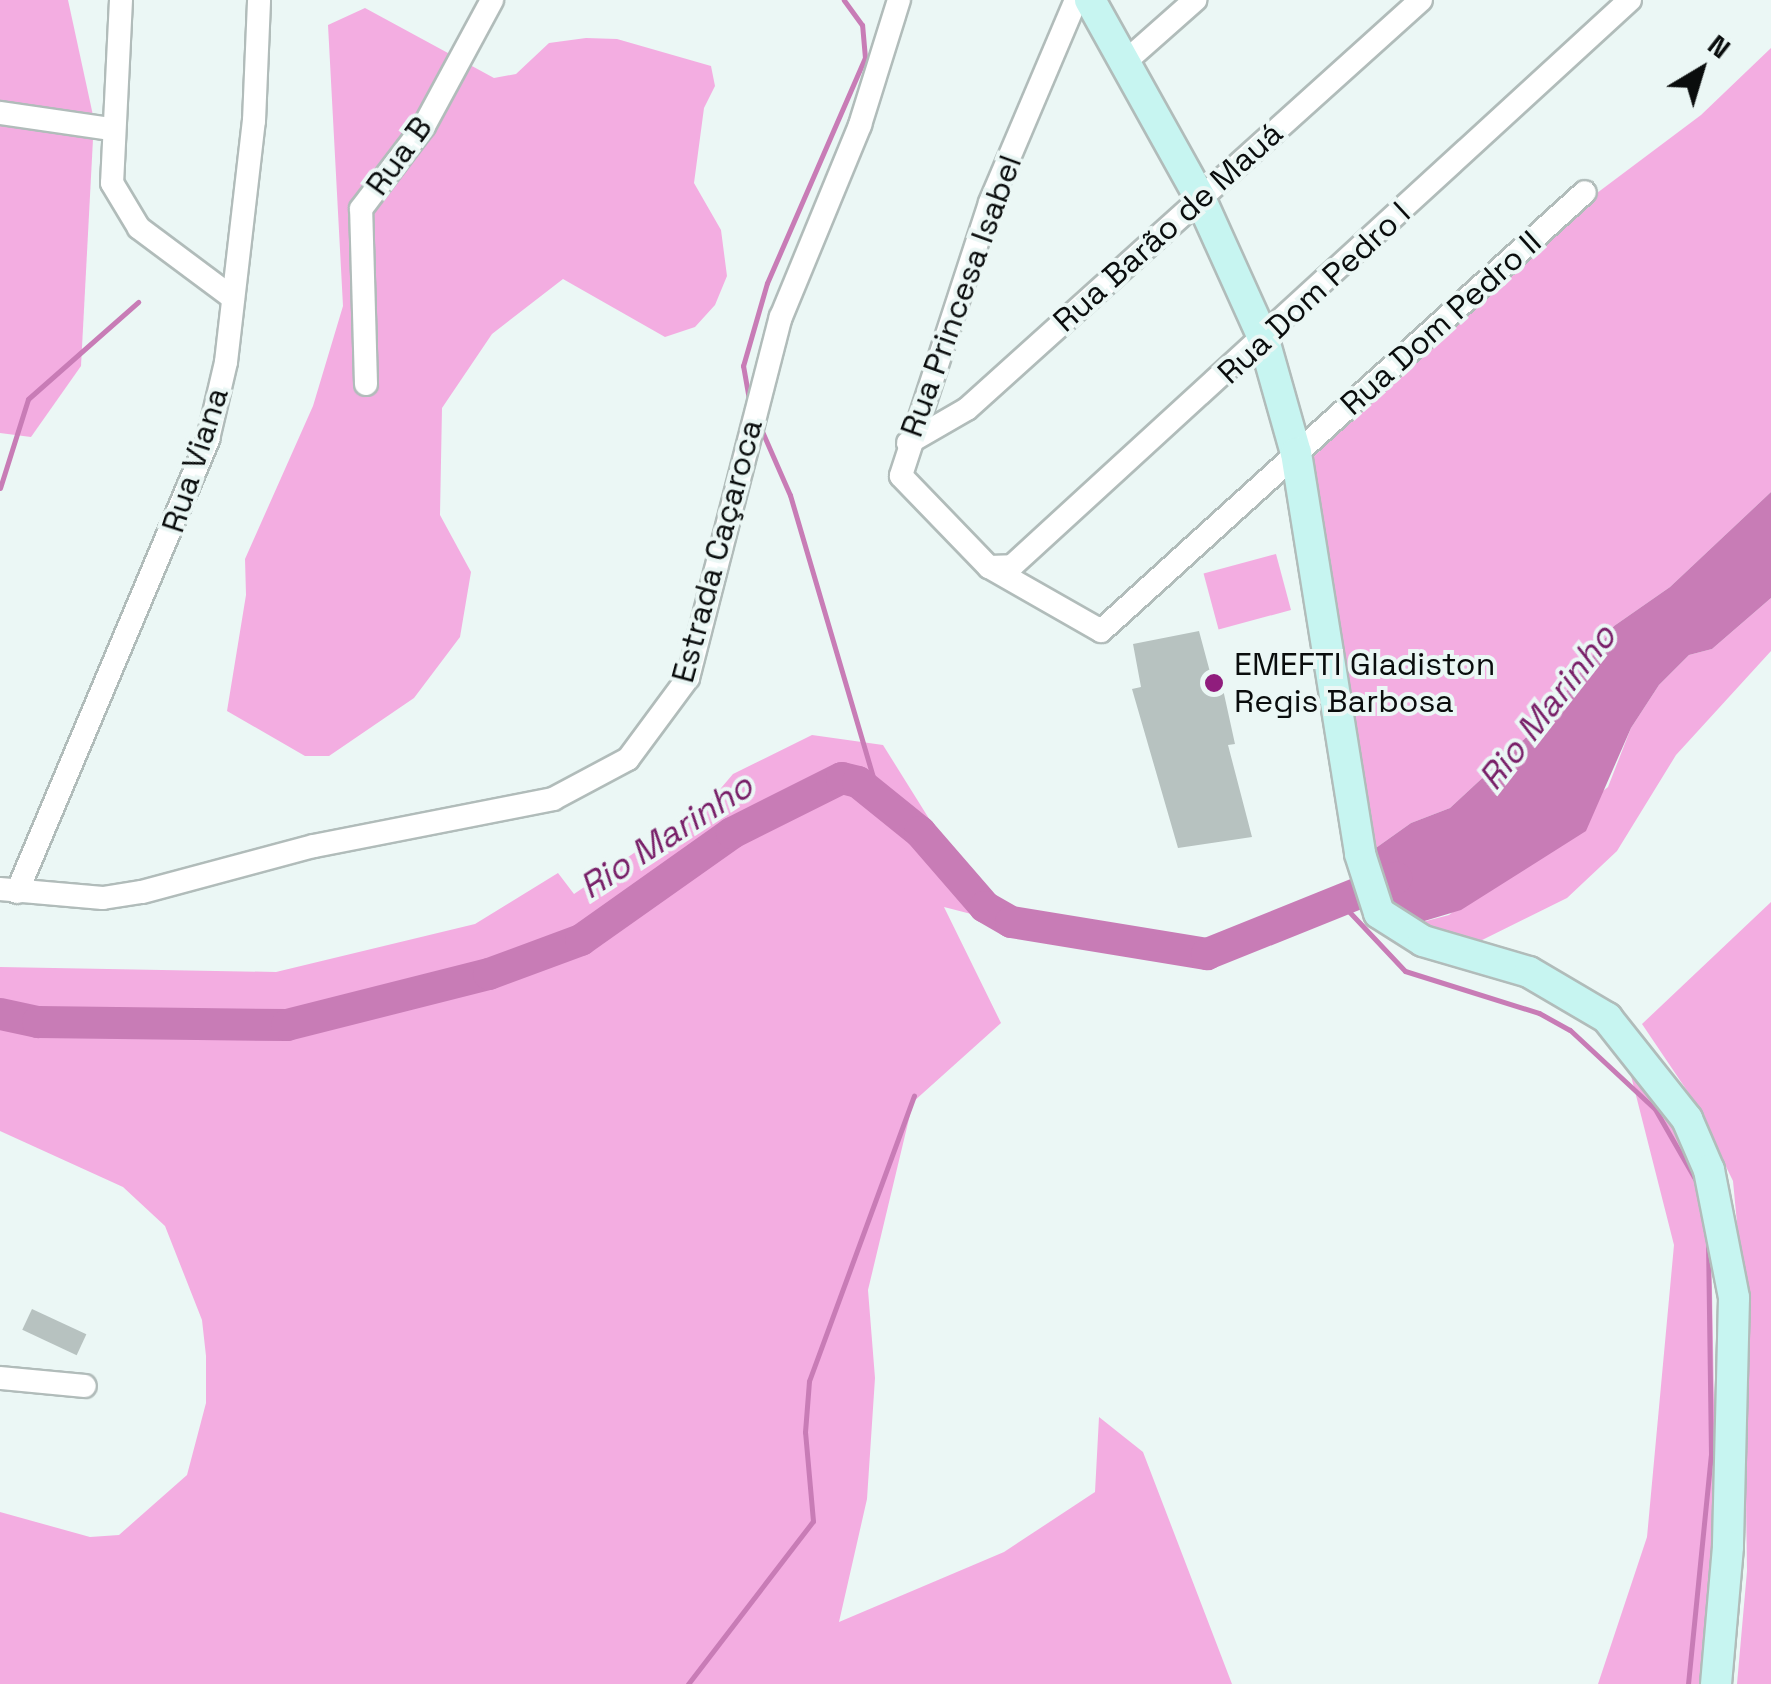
<!DOCTYPE html>
<meta charset="utf-8">
<style>
body{margin:0}
#map{position:relative;width:1771px;height:1684px;overflow:hidden;background:#ebf7f5;font-family:"Space Grotesk",sans-serif}
div>[style]{position:absolute}
[style*='--x']{left:calc(var(--x)*1px);top:calc(var(--y)*1px);width:calc(var(--w)*1px);rotate:calc(var(--a)*1deg)}
.green>*{inset:0;background:#f3ade1;transform-origin:0 0}
.water>*{inset:0;background:#c87cb6}
.stream>*{height:5px;margin:-2.5px;padding:0 2.5px;transform-origin:2.5px;border-radius:2.5px;background:#c87cb6}
.river>*{height:32px;margin:-16px;padding:0 16px;transform-origin:16px;border-radius:16px;background:#c87cb6}
.building>*{inset:0;background:#b7c2c0;transform-origin:0 0}
.roads{filter:drop-shadow(2px 0 #b1bcba) drop-shadow(-2px 0 #b1bcba) drop-shadow(0 2px #b1bcba) drop-shadow(0 -2px #b1bcba)}
.minor>*{height:22px;margin:-11px;padding:0 11px;transform-origin:11px;border-radius:11px;background:#fff}
.secondary>*{height:30px;margin:-15px;padding:0 15px;transform-origin:15px;border-radius:15px;background:#c7f5f1}
.dots>*{width:28px;height:28px;translate:-50% -50%;box-sizing:border-box;border:5px solid #ebf7f5;border-radius:50%}
span{translate:-50% -50%;white-space:nowrap;text-align:center;line-height:1.15;-webkit-text-stroke:8px #ebf7f5;paint-order:stroke}
.street-label{font-size:32px;color:#0a0d0d}
.poi-label{font-size:32px;color:#0a0d0d}
.left{translate:0 -50%;text-align:left}
.water-label{font-size:35px;color:#781f68;font-style:italic}
.north{position:absolute;left:1651px;top:20px;width:100px;height:100px;-webkit-text-stroke:8px #ebf7f5;paint-order:stroke;rotate:38deg;font-size:28px;font-weight:700;line-height:40px;text-align:center;color:#0a0d0d}
.north::after{content:'';display:block;margin:auto;width:35px;height:45px;background:#0a0d0d;clip-path:polygon(50% 0,100% 100%,50% 72%,0 100%)}
</style>
<div id="map">
<div class="green">
<div style="clip-path:polygon(0 0,68px 0,94px 120px,81px 366px,31px 437px,0 433px)"></div>
<div style="clip-path:polygon(365px 8px,494px 78px,516px 74px,549px 43px,586px 38px,617px 39px,711px 66px,715px 86px,704px 108px,694px 183px,721px 230px,727px 276px,715px 305px,695px 327px,665px 337px,563px 279px,492px 334px,442px 408px,440px 515px,471px 572px,460px 637px,414px 698px,329px 756px,305px 756px,227px 711px,246px 595px,245px 559px,313px 406px,343px 306px,328px 25px)"></div>
<div style="clip-path:polygon(1771px 48px,1771px 492px,1670px 587px,1614px 626px,1547px 718px,1450px 808px,1411px 823px,1373px 850px,1306px 464px,1565px 217px,1701px 115px)"></div>
<div style="left:1276px;top:554px;width:58px;height:75px;rotate:75deg"></div>
<div style="clip-path:polygon(1771px 598px,1771px 651px,1676px 755px,1617px 851px,1567px 898px,1466px 948px,1411px 925px,1449px 915px,1608px 787px,1631px 728px,1659px 685px,1689px 655px,1712px 649px)"></div>
<div style="clip-path:polygon(812px 735px,883px 745px,963px 873px,1010px 924px,944px 907px,1001px 1023px,913px 1102px,868px 1290px,875px 1378px,867px 1499px,839px 1622px,1004px 1552px,1095px 1492px,1099px 1417px,1143px 1452px,1232px 1684px,0 1684px,0 1512px,90px 1537px,119px 1535px,187px 1475px,206px 1403px,206px 1356px,202px 1320px,165px 1226px,123px 1187px,0 1131px,0 967px,276px 972px,475px 924px,558px 873px,574px 894px,710px 801px,733px 774px)"></div>
<div style="clip-path:polygon(1771px 902px,1771px 1684px,1737px 1684px,1747px 1571px,1743px 1286px,1733px 1181px,1694px 1101px,1642px 1024px)"></div>
<div style="clip-path:polygon(1626px 1056px,1667px 1116px,1703px 1189px,1712px 1288px,1717px 1570px,1707px 1684px,1598px 1684px,1647px 1537px,1674px 1245px)"></div>
</div>
<div class="water">
<div style="clip-path:polygon(1771px 492px,1771px 598px,1712px 649px,1689px 655px,1659px 685px,1631px 728px,1586px 831px,1461px 910px,1411px 925px,1387px 903px,1373px 850px,1411px 823px,1450px 808px,1547px 718px,1614px 626px,1670px 587px)"></div>
</div>
<div class="stream">
<div style="--x:750;--y:405;--w:40;--a:-100"></div>
<div style="--x:743;--y:366;--w:86;--a:-73.9"></div>
<div style="--x:767;--y:283;--w:245;--a:-66.5"></div>
<div style="--x:865;--y:58;--w:33;--a:-95"></div>
<div style="--x:862;--y:25;--w:31;--a:-126"></div>
<div style="--x:761;--y:429;--w:72;--a:66.3"></div>
<div style="--x:790;--y:495;--w:316;--a:73.6"></div>
<div style="--x:0;--y:488;--w:93;--a:-72.5"></div>
<div style="--x:28;--y:399;--w:147;--a:-41.4"></div>
<div style="--x:1341;--y:903;--w:93;--a:46.7"></div>
<div style="--x:1405;--y:971;--w:140;--a:17.4"></div>
<div style="--x:1539;--y:1013;--w:35;--a:29"></div>
<div style="--x:1570;--y:1030;--w:116;--a:42.9"></div>
<div style="--x:1655;--y:1109;--w:86;--a:60.2"></div>
<div style="--x:688;--y:1684;--w:205;--a:-52.5"></div>
<div style="--x:813;--y:1521;--w:89;--a:-95.1"></div>
<div style="--x:805;--y:1432;--w:51;--a:-85.5"></div>
<div style="--x:809;--y:1381;--w:304;--a:-69.8"></div>
<div style="--x:1688;--y:1684;--w:230;--a:-84.3"></div>
<div style="--x:1711;--y:1455;--w:212;--a:-90.8"></div>
</div>
<div class="river">
<div style="--x:0;--y:1014;--w:39;--a:12"></div>
<div style="--x:38;--y:1022;--w:249;--a:0.7"></div>
<div style="--x:287;--y:1025;--w:208;--a:-14.2"></div>
<div style="--x:489;--y:974;--w:98;--a:-20.3"></div>
<div style="--x:581;--y:940;--w:185;--a:-35.3"></div>
<div style="--x:732;--y:833;--w:123;--a:-26.6"></div>
<div style="--x:842;--y:778;--w:16;--a:14"></div>
<div style="--x:858;--y:782;--w:80;--a:38.9"></div>
<div style="--x:920;--y:832;--w:99;--a:49.1"></div>
<div style="--x:985;--y:907;--w:30;--a:30"></div>
<div style="--x:1011;--y:922;--w:199;--a:9.3"></div>
<div style="--x:1207;--y:954;--w:204;--a:-21.9"></div>
</div>
<div class="building">
<div style="clip-path:polygon(1199px 631px,1210px 672px,1219px 671px,1235px 744px,1228px 745px,1252px 837px,1178px 848px,1132px 689px,1141px 687px,1133px 644px)"></div>
<div style="left:32px;top:1309px;width:60px;height:23px;rotate:25deg"></div>
</div>
<div class="roads">
<div class="minor">
<div style="--x:121;--y:0;--w:183;--a:92.8"></div>
<div style="--x:112;--y:183;--w:52;--a:59"></div>
<div style="--x:139;--y:228;--w:117;--a:36.7"></div>
<div style="--x:1076;--y:0;--w:220;--a:113"></div>
<div style="--x:990;--y:203;--w:287;--a:108.1"></div>
<div style="--x:901;--y:476;--w:127;--a:46"></div>
<div style="--x:989;--y:567;--w:129;--a:29.7"></div>
<div style="--x:1101;--y:631;--w:653;--a:-42.21"></div>
<div style="--x:1125;--y:62;--w:94;--a:-41.5"></div>
<div style="--x:0;--y:113;--w:112;--a:8.2"></div>
<div style="--x:366;--y:384;--w:175;--a:-91.6"></div>
<div style="--x:361;--y:209;--w:104;--a:-52.8"></div>
<div style="--x:424;--y:126;--w:143;--a:-61.6"></div>
<div style="--x:908;--y:443;--w:68;--a:-30"></div>
<div style="--x:967;--y:409;--w:611;--a:-42.02"></div>
<div style="--x:989;--y:567;--w:23;--a:-2"></div>
<div style="--x:1012;--y:566;--w:838;--a:-42.49"></div>
<div style="--x:0;--y:889;--w:103;--a:5"></div>
<div style="--x:103;--y:898;--w:39;--a:-9"></div>
<div style="--x:142;--y:892;--w:178;--a:-15"></div>
<div style="--x:314;--y:846;--w:244;--a:-11.1"></div>
<div style="--x:553;--y:799;--w:85;--a:-28.1"></div>
<div style="--x:628;--y:759;--w:101;--a:-53.5"></div>
<div style="--x:688;--y:678;--w:373;--a:-75.6"></div>
<div style="--x:781;--y:317;--w:208;--a:-67.6"></div>
<div style="--x:860;--y:125;--w:131;--a:-72.7"></div>
<div style="--x:17;--y:892;--w:492;--a:-67.1"></div>
<div style="--x:208;--y:439;--w:79;--a:-76.8"></div>
<div style="--x:226;--y:362;--w:243;--a:-83.4"></div>
<div style="--x:254;--y:121;--w:121;--a:-87.6"></div>
<div style="--x:0;--y:1378;--w:85;--a:5.4"></div>
</div>
<div class="secondary">
<div style="--x:1090;--y:0;--w:227;--a:60.9"></div>
<div style="--x:1200;--y:198;--w:156;--a:65.7"></div>
<div style="--x:1264;--y:340;--w:117;--a:74.2"></div>
<div style="--x:1296;--y:453;--w:406;--a:80.9"></div>
<div style="--x:1360;--y:854;--w:62;--a:72.1"></div>
<div style="--x:1379;--y:913;--w:52;--a:32.5"></div>
<div style="--x:1423;--y:941;--w:110;--a:16.3"></div>
<div style="--x:1529;--y:972;--w:91;--a:30.5"></div>
<div style="--x:1607;--y:1018;--w:129;--a:51.6"></div>
<div style="--x:1687;--y:1119;--w:56;--a:66.7"></div>
<div style="--x:1709;--y:1170;--w:130;--a:78.9"></div>
<div style="--x:1734;--y:1298;--w:249;--a:91.4"></div>
<div style="--x:1728;--y:1547;--w:138;--a:95"></div>
</div>
</div>
<div class="dots">
<div style="left:1214px;top:683px;background:#901d7d"></div>
</div>
<div class="street-label">
<span style="left:399px;top:156px;rotate:-54deg">Rua B</span>
<span style="left:1168px;top:227px;rotate:-42deg">Rua Barão de Mauá</span>
<span style="left:1314px;top:293px;rotate:-43deg">Rua Dom Pedro I</span>
<span style="left:961px;top:296px;rotate:-70deg">Rua Princesa Isabel</span>
<span style="left:1441px;top:323px;rotate:-42deg">Rua Dom Pedro II</span>
<span style="left:195px;top:460px;rotate:-72deg">Rua Viana</span>
<span style="left:717px;top:551px;rotate:-75deg">Estrada Caçaroca</span>
</div>
<div class="poi-label">
<span class="left" style="left:1234px;top:683px">EMEFTI Gladiston<br>Regis Barbosa</span>
</div>
<div class="water-label">
<span style="left:1547px;top:707px;rotate:-52deg">Rio Marinho</span>
<span style="left:666px;top:836px;rotate:-33deg">Rio Marinho</span>
</div>
<div class="north">N</div>
</div>
